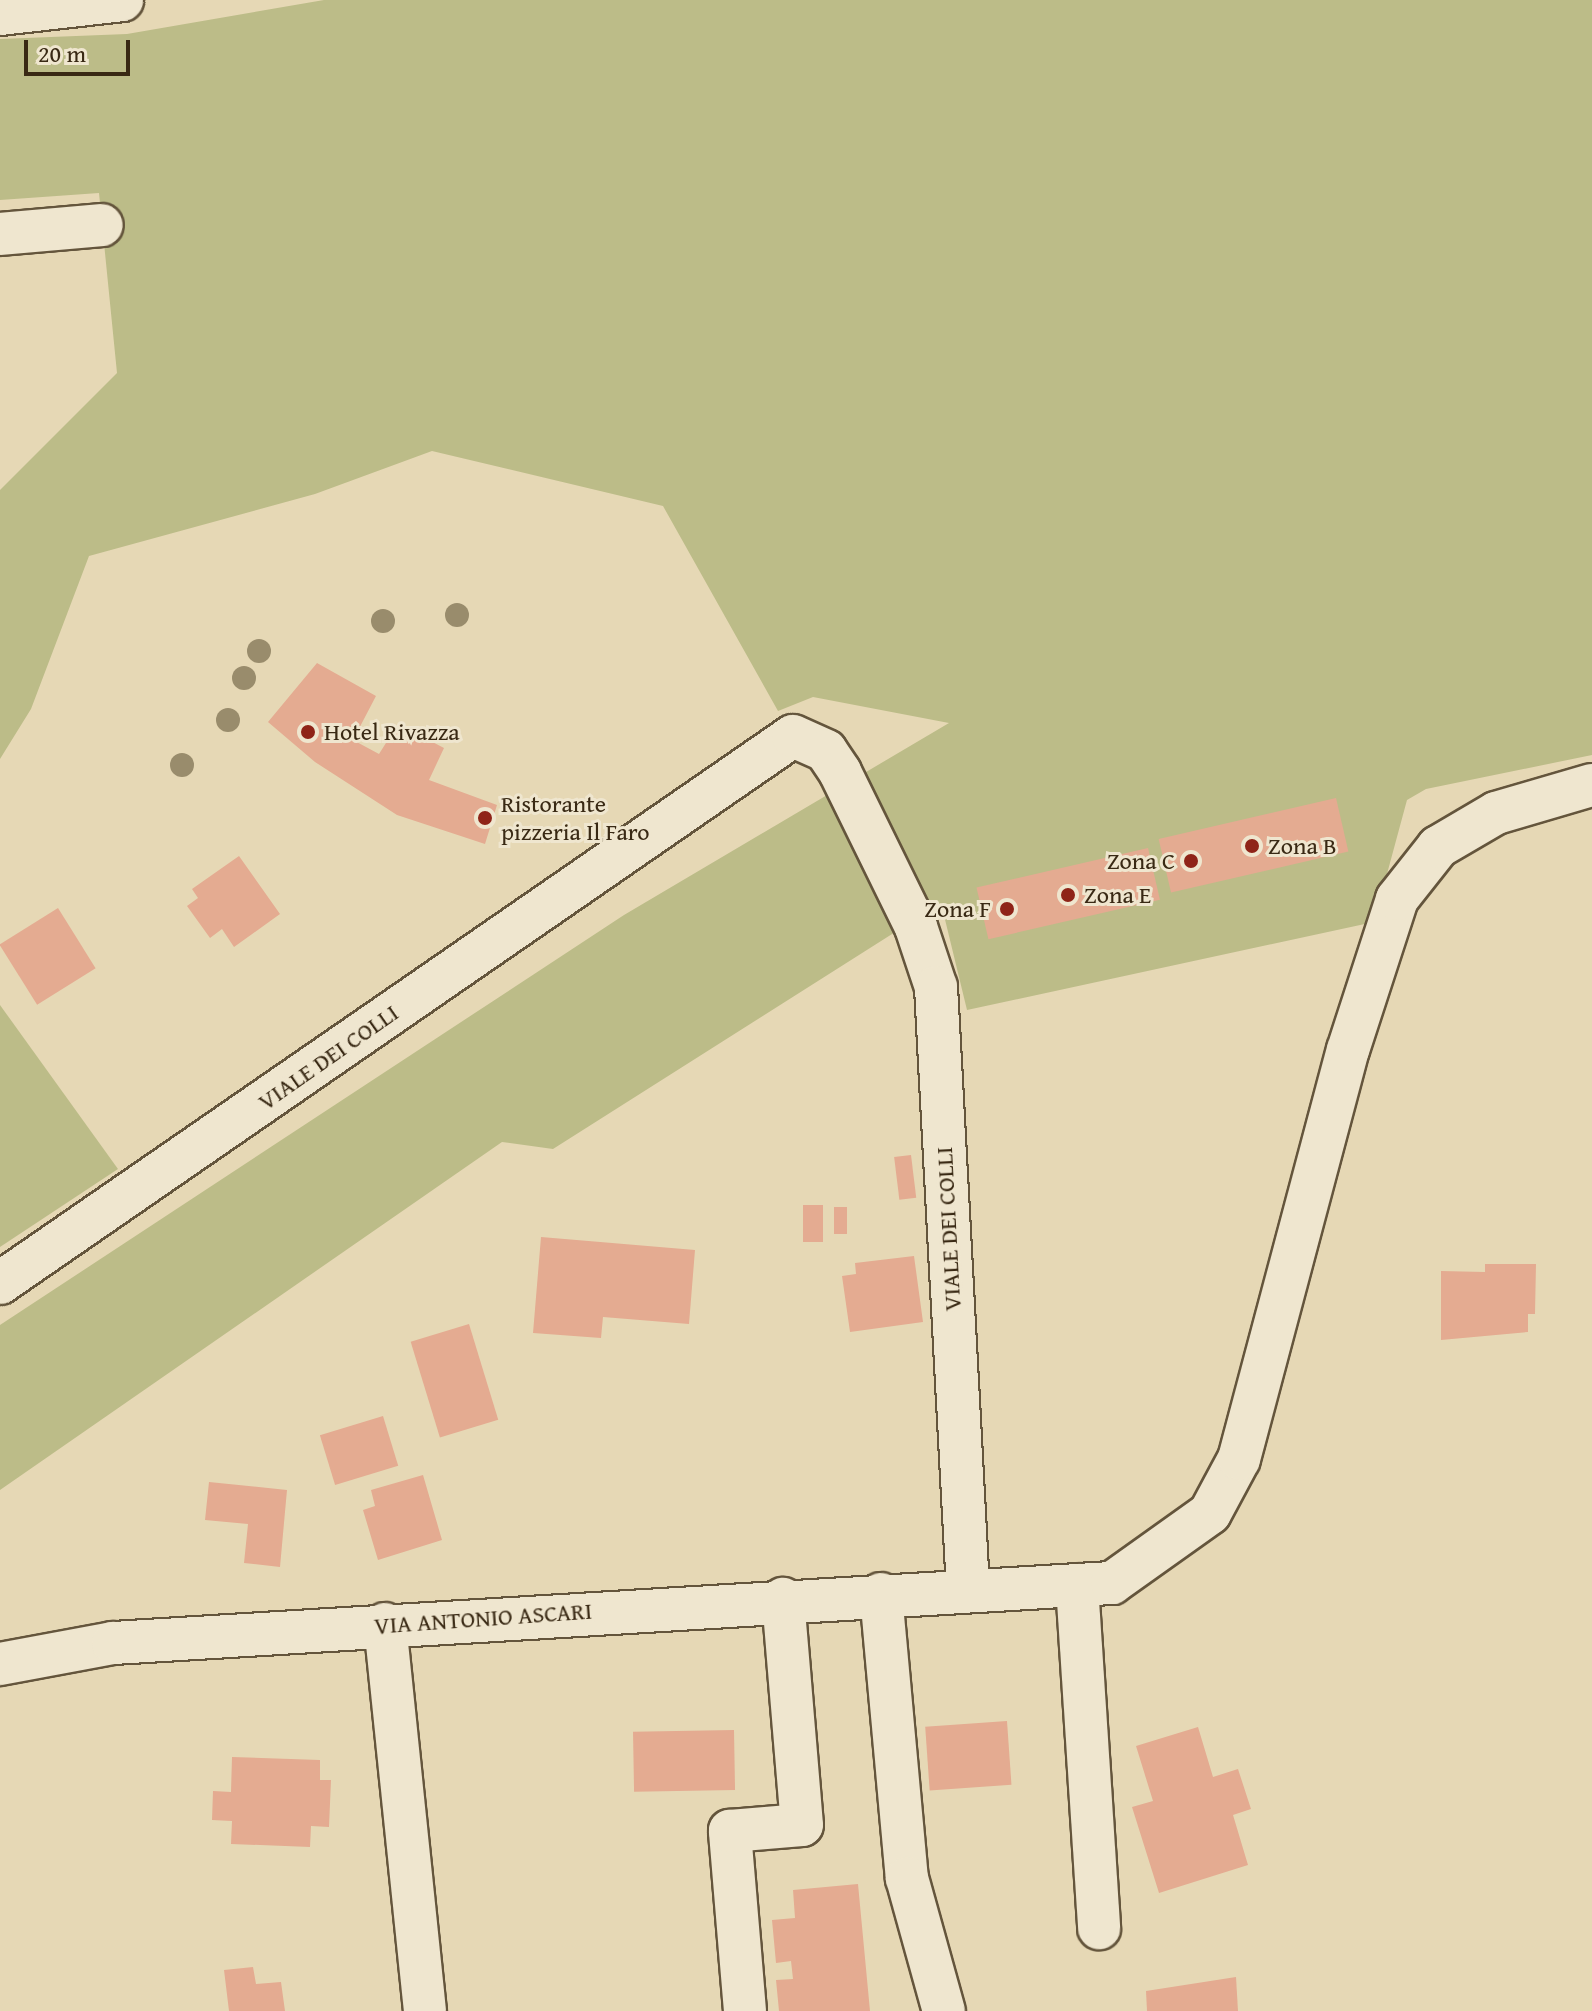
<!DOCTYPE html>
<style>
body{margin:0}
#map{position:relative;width:1592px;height:2011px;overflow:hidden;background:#e6d8b5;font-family:"Gentium Book Plus",serif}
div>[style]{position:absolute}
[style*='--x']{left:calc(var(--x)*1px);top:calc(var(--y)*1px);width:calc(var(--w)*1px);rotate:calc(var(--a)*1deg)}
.green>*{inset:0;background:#bcbc88}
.building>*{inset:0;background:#e4ab91;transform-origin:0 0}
.roads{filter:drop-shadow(2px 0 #64553c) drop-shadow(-2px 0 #64553c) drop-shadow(0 2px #64553c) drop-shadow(0 -2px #64553c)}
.minor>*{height:42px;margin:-21px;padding:0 21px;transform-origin:21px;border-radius:21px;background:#efe6cf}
.trees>*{width:24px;height:24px;margin:-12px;border-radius:50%;background:#998c6c}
.dots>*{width:22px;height:22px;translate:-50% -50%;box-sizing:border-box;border:4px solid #efe6cf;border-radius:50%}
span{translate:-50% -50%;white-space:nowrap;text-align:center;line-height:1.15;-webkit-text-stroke:6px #efe6cf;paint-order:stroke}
.poi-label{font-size:24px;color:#392914}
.left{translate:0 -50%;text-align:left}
.right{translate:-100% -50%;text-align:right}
.street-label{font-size:24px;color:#392914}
.scale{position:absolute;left:24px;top:40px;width:106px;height:36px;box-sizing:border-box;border:4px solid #392914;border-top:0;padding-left:10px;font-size:24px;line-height:28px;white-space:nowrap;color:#392914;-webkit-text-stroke:6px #efe6cf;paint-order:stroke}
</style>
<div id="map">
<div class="green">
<div style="clip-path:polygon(324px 0,1592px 0,1592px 755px,1426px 789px,1407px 800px,1374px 922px,967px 1010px,941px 903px,553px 1149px,502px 1142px,0 1490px,0 1325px,624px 915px,949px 723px,813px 697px,778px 711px,663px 506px,432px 451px,315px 494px,89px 556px,31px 709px,0 759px,0 490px,117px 373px,99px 193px,0 200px,0 39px,127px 34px)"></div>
<div style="clip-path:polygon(0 1005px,118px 1169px,0 1247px)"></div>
</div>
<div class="building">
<div style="clip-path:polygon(317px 663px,376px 696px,353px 740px,379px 754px,398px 724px,444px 748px,429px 780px,497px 805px,485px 844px,397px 815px,315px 762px,268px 722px)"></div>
<div style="left:1336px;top:798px;width:55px;height:182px;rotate:77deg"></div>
<div style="left:1148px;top:848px;width:53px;height:176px;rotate:77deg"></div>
<div style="clip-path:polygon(239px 856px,280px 914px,234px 947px,222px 929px,210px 938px,187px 906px,198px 898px,192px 889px)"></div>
<div style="left:58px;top:908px;width:71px;height:69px;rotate:58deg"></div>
<div style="left:911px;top:1155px;width:43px;height:17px;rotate:83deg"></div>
<div style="left:803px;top:1205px;width:20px;height:37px"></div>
<div style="left:834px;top:1207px;width:13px;height:27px"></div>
<div style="clip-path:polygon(541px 1237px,695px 1250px,689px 1324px,603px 1317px,601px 1338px,533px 1333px)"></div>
<div style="clip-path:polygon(914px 1256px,923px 1322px,850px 1332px,842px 1276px,856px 1274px,855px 1263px)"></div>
<div style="clip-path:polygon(1485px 1264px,1536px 1264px,1535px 1314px,1528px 1314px,1528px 1332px,1441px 1340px,1441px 1271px,1485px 1272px)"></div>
<div style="left:469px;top:1324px;width:100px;height:61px;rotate:73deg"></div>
<div style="left:383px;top:1416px;width:52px;height:66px;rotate:73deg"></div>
<div style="clip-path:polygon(423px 1475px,442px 1540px,378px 1560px,363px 1510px,375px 1506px,371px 1490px)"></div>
<div style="clip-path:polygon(209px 1482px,287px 1490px,280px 1567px,244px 1563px,248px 1524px,205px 1520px)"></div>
<div style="left:1007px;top:1721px;width:64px;height:82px;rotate:86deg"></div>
<div style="clip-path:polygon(1198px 1727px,1213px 1777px,1238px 1769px,1251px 1809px,1233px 1815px,1248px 1865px,1159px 1893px,1132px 1807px,1153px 1801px,1136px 1746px)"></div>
<div style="left:734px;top:1730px;width:60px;height:101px;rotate:89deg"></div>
<div style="clip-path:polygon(232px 1757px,320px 1760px,320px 1780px,331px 1780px,329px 1827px,311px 1826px,310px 1847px,231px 1844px,232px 1821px,212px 1820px,213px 1791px,231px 1792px)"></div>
<div style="clip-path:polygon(858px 1884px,870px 2011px,779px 2011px,776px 1980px,793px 1979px,791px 1961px,776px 1963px,772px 1920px,795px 1918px,793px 1890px)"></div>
<div style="clip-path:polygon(253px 1967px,256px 1984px,281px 1982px,285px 2011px,229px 2011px,224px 1970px)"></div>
<div style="clip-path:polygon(1236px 1977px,1238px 2011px,1147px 2011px,1146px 1991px)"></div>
</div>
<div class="roads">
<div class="minor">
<div style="--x:0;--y:14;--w:123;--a:-6.5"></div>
<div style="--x:0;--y:234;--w:102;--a:-5"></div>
<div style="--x:0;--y:1283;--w:963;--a:-34.6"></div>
<div style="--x:793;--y:736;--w:36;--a:24"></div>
<div style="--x:826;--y:751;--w:25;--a:56"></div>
<div style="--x:840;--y:772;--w:173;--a:63.9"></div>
<div style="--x:916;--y:927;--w:63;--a:71.6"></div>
<div style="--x:936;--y:987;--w:603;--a:86.96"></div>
<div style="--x:1077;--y:1585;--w:344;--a:86.3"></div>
<div style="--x:881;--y:1594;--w:285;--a:84.8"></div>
<div style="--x:907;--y:1878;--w:138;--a:74.5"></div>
<div style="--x:385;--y:1624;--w:389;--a:84.1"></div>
<div style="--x:0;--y:1664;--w:115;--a:-10.5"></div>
<div style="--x:113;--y:1643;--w:1001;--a:-3.44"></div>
<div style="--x:1112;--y:1583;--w:120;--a:-35.5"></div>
<div style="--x:1210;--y:1513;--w:61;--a:-61.8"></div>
<div style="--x:1239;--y:1459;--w:423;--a:-75.1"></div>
<div style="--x:1348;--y:1050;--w:159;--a:-72"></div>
<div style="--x:1397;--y:899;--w:66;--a:-51.7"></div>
<div style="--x:1438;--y:847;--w:67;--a:-30.4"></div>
<div style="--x:1496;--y:813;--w:100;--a:-16.3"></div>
<div style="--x:745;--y:2011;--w:181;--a:-94.8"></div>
<div style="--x:730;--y:1831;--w:72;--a:-4.8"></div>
<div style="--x:802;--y:1825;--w:227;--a:-94.8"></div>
</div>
</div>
<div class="trees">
<div style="left:457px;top:615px"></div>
<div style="left:383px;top:621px"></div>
<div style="left:259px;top:651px"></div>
<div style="left:244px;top:678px"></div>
<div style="left:228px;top:720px"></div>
<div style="left:182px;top:765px"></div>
</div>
<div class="dots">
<div style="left:308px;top:732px;background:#8f2418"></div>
<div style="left:485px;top:818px;background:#8f2418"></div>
<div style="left:1252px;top:846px;background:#8f2418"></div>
<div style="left:1191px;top:861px;background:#8f2418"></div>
<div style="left:1068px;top:895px;background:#8f2418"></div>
<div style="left:1007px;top:909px;background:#8f2418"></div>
</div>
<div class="poi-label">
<span class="left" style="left:324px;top:732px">Hotel Rivazza</span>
<span class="left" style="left:501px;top:818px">Ristorante<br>pizzeria Il Faro</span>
<span class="left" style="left:1268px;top:846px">Zona B</span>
<span class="right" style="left:1175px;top:861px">Zona C</span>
<span class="left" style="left:1084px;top:895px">Zona E</span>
<span class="right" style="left:991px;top:909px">Zona F</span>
</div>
<div class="street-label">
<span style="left:328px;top:1057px;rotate:-35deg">VIALE DEI COLLI</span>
<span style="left:948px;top:1229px;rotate:-93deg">VIALE DEI COLLI</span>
<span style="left:483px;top:1618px;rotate:-4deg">VIA ANTONIO ASCARI</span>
</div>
<div class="scale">20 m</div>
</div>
